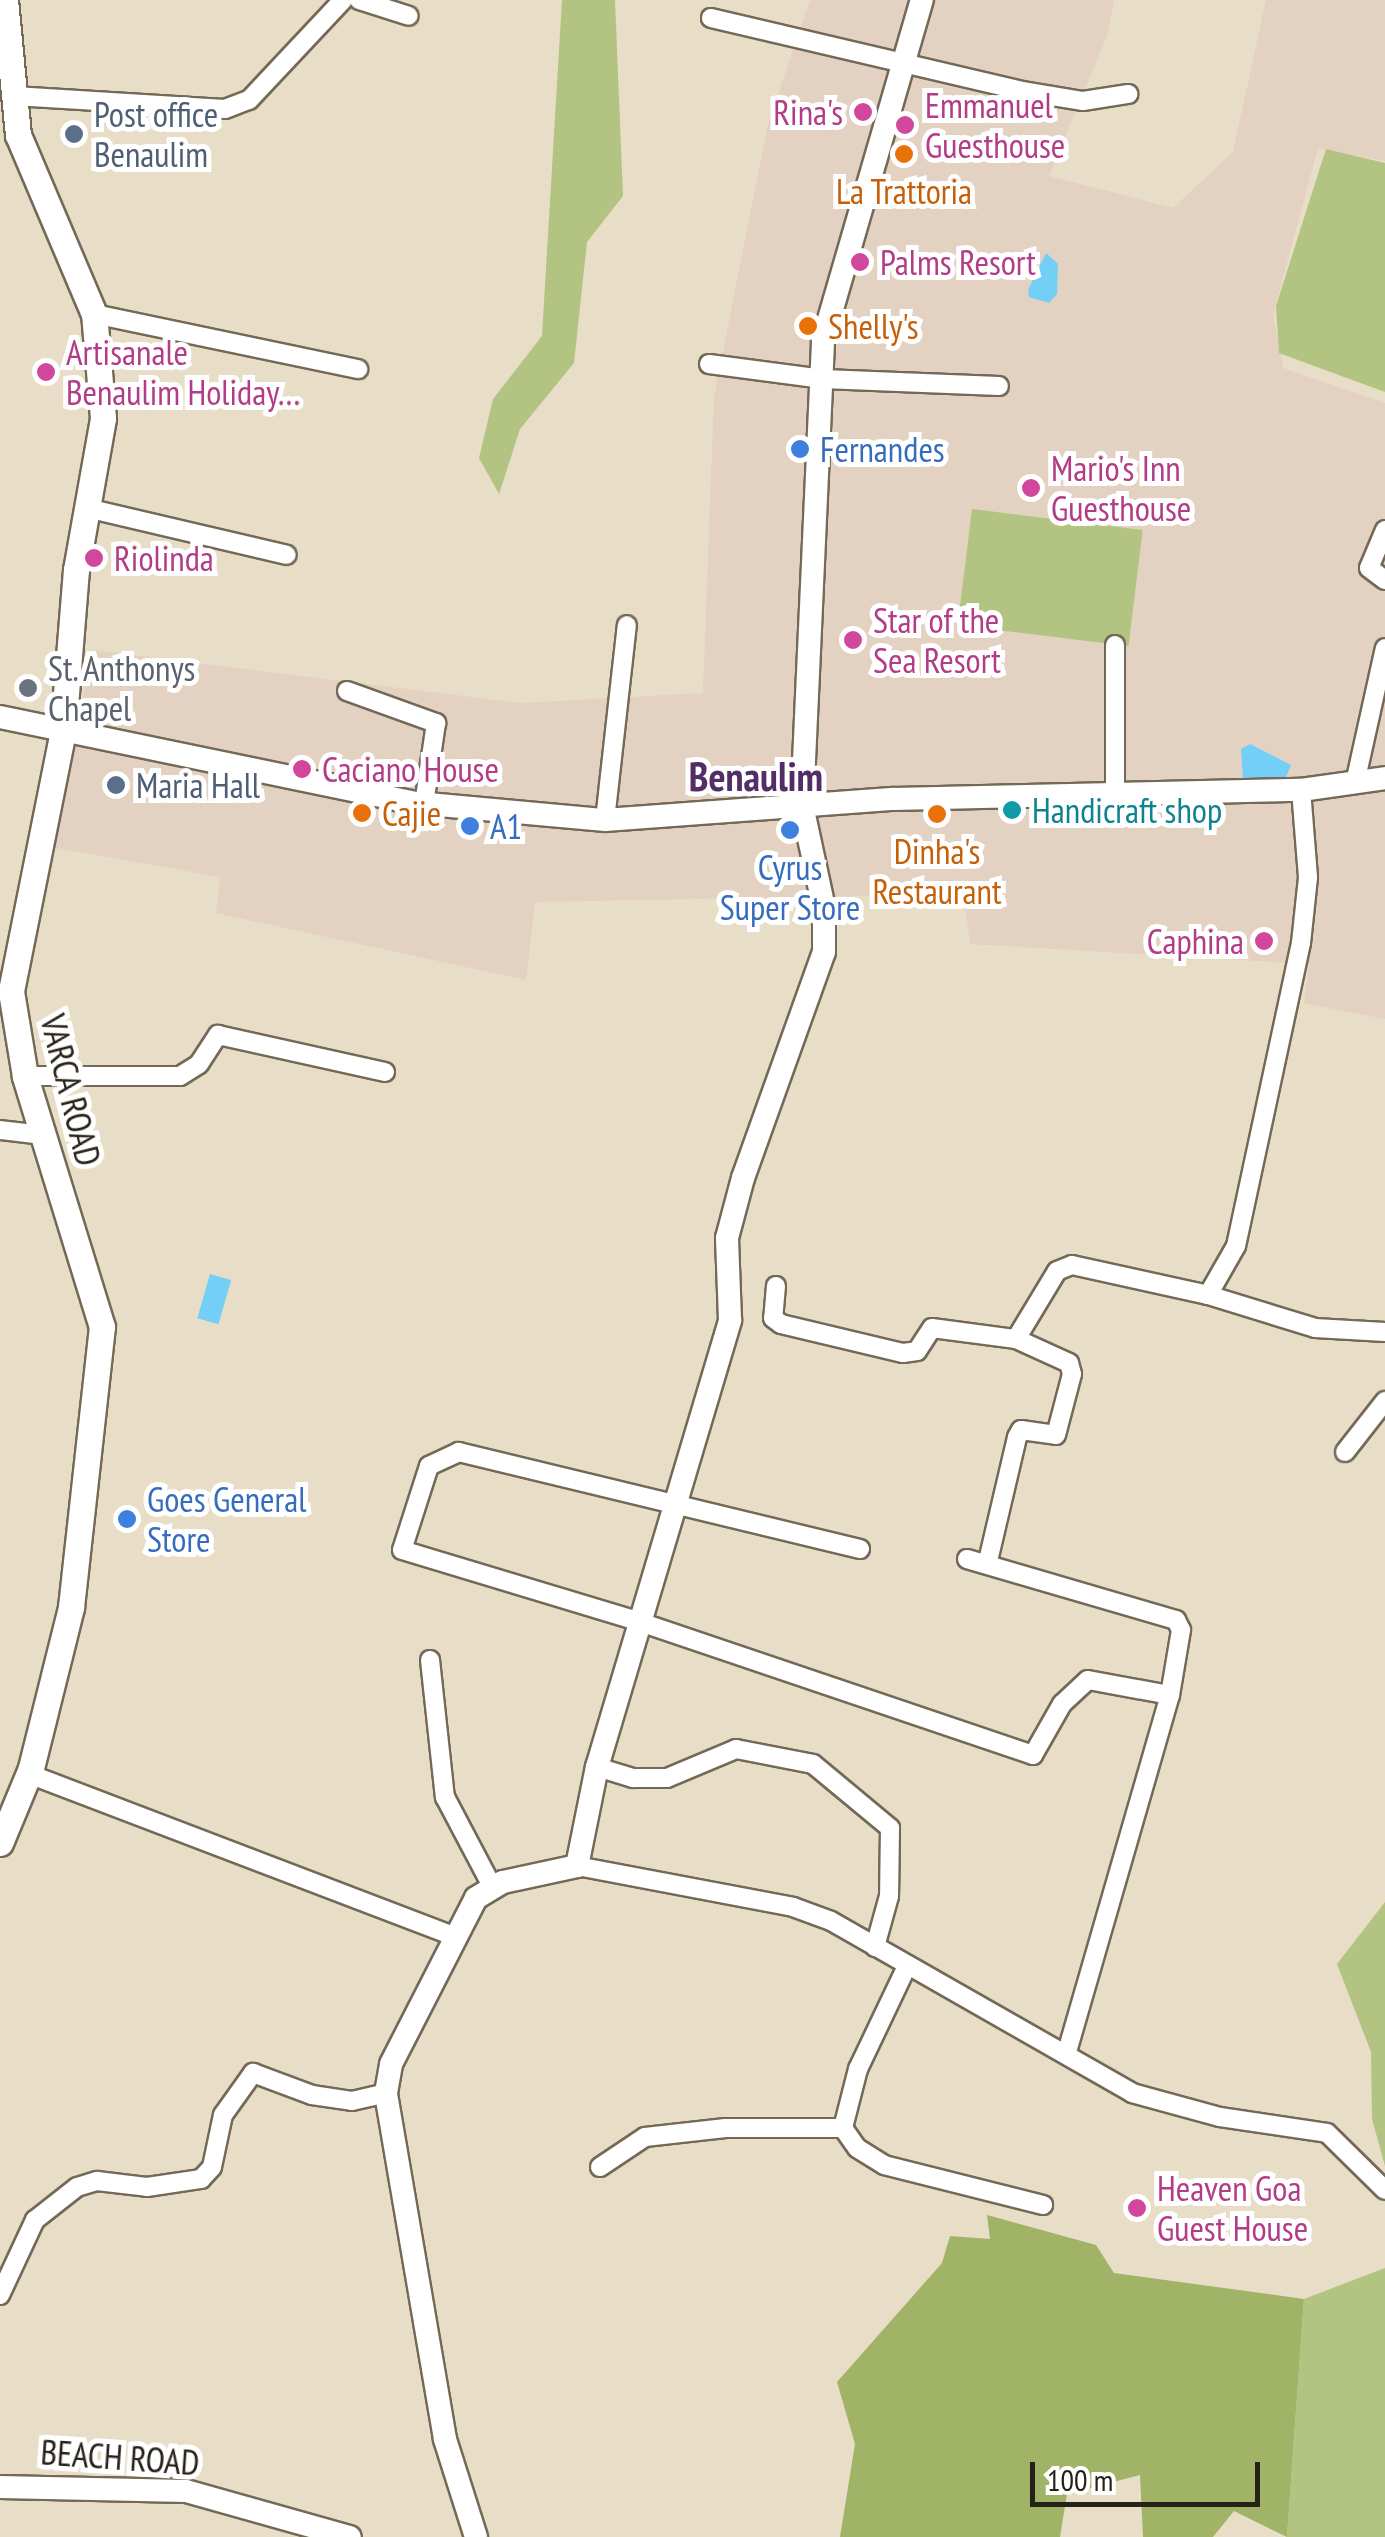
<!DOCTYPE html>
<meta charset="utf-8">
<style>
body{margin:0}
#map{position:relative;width:1385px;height:2537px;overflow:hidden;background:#e8ddc7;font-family:"PT Sans Narrow",sans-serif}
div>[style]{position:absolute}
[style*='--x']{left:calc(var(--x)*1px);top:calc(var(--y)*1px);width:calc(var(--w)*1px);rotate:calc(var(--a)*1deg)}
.commercial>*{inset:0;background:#e3d1c1}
.green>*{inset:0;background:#b2c382;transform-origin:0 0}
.forest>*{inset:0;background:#a1b366}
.water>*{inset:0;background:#74cff7;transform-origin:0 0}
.roads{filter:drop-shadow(2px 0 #736956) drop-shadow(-2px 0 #736956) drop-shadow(0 2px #736956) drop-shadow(0 -2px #736956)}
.minor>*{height:18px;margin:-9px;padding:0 9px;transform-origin:9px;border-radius:9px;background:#fff}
.tertiary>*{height:22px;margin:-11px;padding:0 11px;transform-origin:11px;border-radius:11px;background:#fff}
.secondary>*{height:25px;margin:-12.5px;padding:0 12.5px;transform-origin:12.5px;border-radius:12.5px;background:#fff}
.dots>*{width:28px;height:28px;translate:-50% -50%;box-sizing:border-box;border:5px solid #fff;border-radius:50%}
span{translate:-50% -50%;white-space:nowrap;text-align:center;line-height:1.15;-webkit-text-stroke:10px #fff;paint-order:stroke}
.hotel-label{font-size:35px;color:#b23c85}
.left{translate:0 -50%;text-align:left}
.right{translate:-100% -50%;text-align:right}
.service-label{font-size:35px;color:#4e5e75}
.food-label{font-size:35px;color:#c56008}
.shop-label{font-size:35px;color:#366cbe}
.worship-label{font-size:35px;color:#5b616d}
.culture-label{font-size:35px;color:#0d838f}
.street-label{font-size:35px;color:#26221a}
.quarter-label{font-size:40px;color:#532e66;font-weight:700}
.scale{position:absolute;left:1030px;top:2462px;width:230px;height:45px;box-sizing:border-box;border:5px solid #26221a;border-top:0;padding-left:12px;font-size:30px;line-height:35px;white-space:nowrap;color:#26221a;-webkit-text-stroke:8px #fff;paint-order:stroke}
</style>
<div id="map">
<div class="commercial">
<div style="clip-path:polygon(810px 0,1114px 0,1107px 36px,1049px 176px,1173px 208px,1233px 152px,1266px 0,1385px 0,1385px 161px,1318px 148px,1273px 314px,1283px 368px,1385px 403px,1385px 1019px,1304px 1003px,1309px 964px,970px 944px,964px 894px,535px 902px,526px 980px,216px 913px,220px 877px,51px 847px,93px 650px,521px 703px,703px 693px,714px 397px,768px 124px)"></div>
</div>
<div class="green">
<div style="clip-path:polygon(562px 0,615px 0,623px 196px,587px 242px,574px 363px,520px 429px,499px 494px,479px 458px,493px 399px,542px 336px)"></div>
<div style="clip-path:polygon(1326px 149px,1385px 163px,1385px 392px,1279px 353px,1276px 306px)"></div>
<div style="left:972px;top:509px;width:172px;height:117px;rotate:7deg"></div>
<div style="clip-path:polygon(1385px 1902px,1385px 2166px,1372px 2119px,1371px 2052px,1337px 1964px)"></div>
<div style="clip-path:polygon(1385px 2268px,1385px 2537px,1287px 2537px,1304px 2299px)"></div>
</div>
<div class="forest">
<div style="clip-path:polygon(987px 2215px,1096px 2245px,1114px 2273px,1304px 2299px,1287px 2537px,1234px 2511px,1213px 2537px,1143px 2537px,1140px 2475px,1067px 2494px,1060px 2537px,840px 2537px,855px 2444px,837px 2382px,942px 2263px,950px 2236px,990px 2239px)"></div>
</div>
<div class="water">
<div style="clip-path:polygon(1046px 253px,1058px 264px,1057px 294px,1049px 303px,1029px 297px,1028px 290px)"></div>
<div style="clip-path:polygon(1250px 744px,1291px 765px,1286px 777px,1252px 784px,1243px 778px,1241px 749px)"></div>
<div style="left:210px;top:1274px;width:22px;height:46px;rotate:16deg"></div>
</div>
<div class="roads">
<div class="minor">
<div style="--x:359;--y:0;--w:52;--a:17.7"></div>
<div style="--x:711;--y:18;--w:319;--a:13.2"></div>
<div style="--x:1022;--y:91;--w:62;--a:9.3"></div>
<div style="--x:1083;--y:101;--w:46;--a:-8.8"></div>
<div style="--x:14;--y:96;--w:211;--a:3.5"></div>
<div style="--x:225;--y:109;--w:26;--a:-21"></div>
<div style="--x:249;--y:100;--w:137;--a:-46.8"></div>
<div style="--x:94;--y:314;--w:270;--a:11.8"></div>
<div style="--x:709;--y:364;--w:115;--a:7.5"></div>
<div style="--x:823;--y:379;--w:176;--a:2.3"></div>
<div style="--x:87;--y:508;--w:205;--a:13.2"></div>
<div style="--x:1385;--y:530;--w:41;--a:112.8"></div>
<div style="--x:1369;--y:568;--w:20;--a:37"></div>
<div style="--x:347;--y:691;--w:95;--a:19.8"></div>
<div style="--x:436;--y:723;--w:82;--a:98.4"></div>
<div style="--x:1355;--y:783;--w:138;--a:-77.5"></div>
<div style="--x:1115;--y:794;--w:149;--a:-90"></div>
<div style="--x:605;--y:820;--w:196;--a:-83.6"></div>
<div style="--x:25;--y:1076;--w:155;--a:0"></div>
<div style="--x:180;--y:1076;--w:22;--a:-32"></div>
<div style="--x:199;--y:1064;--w:35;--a:-57"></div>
<div style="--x:218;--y:1035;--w:171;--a:12.5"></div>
<div style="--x:0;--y:1130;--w:43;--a:6.6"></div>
<div style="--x:776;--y:1286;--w:32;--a:95"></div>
<div style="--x:773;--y:1318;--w:10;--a:37"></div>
<div style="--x:781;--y:1324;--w:125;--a:13.4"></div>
<div style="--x:903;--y:1353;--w:14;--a:-8"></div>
<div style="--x:917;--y:1351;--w:27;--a:-57"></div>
<div style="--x:932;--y:1328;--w:85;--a:7.5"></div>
<div style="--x:1016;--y:1339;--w:79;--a:-58.9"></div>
<div style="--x:1057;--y:1271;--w:16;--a:-22"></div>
<div style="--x:1072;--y:1265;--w:139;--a:12.4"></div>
<div style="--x:1208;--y:1295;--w:56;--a:-60.3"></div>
<div style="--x:1236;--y:1246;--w:310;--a:-77.9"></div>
<div style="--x:1301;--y:943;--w:66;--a:-83.9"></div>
<div style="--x:1308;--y:877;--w:87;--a:-94.6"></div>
<div style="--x:1208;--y:1295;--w:112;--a:17.1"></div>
<div style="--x:1315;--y:1328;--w:70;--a:3.3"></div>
<div style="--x:1345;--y:1452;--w:65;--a:-51.9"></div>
<div style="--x:860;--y:1549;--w:413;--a:-166.4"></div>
<div style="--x:459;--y:1452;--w:33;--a:155"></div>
<div style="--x:429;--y:1466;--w:88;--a:107.8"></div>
<div style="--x:402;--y:1550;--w:249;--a:16.8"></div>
<div style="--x:640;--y:1622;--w:415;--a:18.7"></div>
<div style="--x:1033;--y:1755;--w:59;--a:-60.4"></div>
<div style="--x:1062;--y:1704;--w:35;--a:-43"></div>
<div style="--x:1088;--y:1680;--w:83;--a:10.4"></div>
<div style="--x:1170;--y:1695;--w:373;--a:106.1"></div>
<div style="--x:967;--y:1559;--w:218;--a:16.3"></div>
<div style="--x:1176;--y:1620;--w:11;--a:63"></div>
<div style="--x:1181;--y:1630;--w:66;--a:99.6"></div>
<div style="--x:988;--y:1561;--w:127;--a:-76.8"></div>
<div style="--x:1017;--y:1437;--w:8;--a:-60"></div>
<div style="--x:1021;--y:1430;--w:35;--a:8"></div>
<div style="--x:1056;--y:1435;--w:63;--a:-75.3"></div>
<div style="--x:1072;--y:1374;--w:11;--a:-105"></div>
<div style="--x:1069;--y:1363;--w:58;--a:-155.6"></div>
<div style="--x:430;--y:1660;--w:138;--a:83.8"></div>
<div style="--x:445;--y:1797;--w:103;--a:62.2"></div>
<div style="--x:597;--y:1767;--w:38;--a:17"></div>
<div style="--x:633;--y:1778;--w:34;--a:0"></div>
<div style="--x:667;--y:1778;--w:75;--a:-22.8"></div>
<div style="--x:736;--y:1749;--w:78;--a:11"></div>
<div style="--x:813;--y:1764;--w:100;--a:39.7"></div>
<div style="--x:890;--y:1828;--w:68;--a:90.8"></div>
<div style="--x:889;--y:1896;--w:53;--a:105.4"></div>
<div style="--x:29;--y:1774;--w:454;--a:20.9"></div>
<div style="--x:577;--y:1866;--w:220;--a:10.7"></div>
<div style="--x:793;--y:1907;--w:40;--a:20.2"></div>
<div style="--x:831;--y:1921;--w:347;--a:29.7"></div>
<div style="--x:1132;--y:2093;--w:91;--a:15.3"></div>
<div style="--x:1220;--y:2117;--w:108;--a:8.5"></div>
<div style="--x:1327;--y:2133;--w:81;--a:44.5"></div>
<div style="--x:907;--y:1966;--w:114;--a:115.4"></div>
<div style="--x:858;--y:2069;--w:61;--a:104.3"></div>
<div style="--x:843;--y:2128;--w:24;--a:55"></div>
<div style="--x:857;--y:2148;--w:32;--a:32"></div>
<div style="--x:884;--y:2165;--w:164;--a:14.1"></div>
<div style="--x:600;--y:2167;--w:54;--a:-33.7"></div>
<div style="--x:645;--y:2137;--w:81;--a:-6.4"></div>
<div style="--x:725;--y:2128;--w:118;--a:0"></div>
<div style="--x:0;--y:2295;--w:83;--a:-65"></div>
<div style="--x:35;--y:2220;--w:53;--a:-38.2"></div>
<div style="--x:77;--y:2187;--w:21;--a:-17"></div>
<div style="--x:97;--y:2181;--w:50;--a:6.8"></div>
<div style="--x:147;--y:2187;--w:55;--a:-8.4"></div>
<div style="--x:201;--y:2179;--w:16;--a:-47"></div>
<div style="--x:212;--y:2167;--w:53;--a:-78.1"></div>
<div style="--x:223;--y:2115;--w:52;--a:-54.5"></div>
<div style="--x:253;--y:2073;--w:63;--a:20.4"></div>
<div style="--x:312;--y:2095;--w:40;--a:8.5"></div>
<div style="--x:352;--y:2101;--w:35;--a:-13"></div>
</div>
<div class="tertiary">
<div style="--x:0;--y:717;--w:426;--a:11.7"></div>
<div style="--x:417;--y:803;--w:189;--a:5.2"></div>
<div style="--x:605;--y:820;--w:290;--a:-4.2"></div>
<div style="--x:894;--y:799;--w:407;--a:-1.3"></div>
<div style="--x:1301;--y:790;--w:85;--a:-8.1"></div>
<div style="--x:0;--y:2487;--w:186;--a:1.2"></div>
<div style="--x:186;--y:2491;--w:170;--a:15.7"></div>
<div style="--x:476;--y:2537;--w:103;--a:-107.6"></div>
<div style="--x:445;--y:2439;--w:351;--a:-99.7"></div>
<div style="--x:386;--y:2093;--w:29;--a:-80"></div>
<div style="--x:391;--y:2064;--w:186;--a:-62.9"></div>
<div style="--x:476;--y:1898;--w:31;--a:-31"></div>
<div style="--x:503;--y:1882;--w:76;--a:-12.2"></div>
<div style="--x:577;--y:1866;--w:101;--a:-78.6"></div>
<div style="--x:597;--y:1767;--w:466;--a:-73.4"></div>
<div style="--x:730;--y:1320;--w:82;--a:-92.1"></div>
<div style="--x:727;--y:1238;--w:62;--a:-75.1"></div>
<div style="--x:743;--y:1178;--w:240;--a:-70.3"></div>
<div style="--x:824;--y:952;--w:44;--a:-90"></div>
<div style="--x:824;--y:908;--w:105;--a:-102.1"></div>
<div style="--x:802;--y:805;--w:465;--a:-87.4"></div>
<div style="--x:823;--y:340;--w:354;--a:-73.8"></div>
</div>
<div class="secondary">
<div style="--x:0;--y:1843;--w:81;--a:-67.5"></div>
<div style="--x:31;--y:1768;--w:166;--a:-76"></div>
<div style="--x:71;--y:1607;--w:282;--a:-83.7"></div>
<div style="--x:102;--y:1327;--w:263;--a:-107.1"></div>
<div style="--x:25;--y:1076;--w:86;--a:-99.4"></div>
<div style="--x:11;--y:991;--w:265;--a:-78.7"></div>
<div style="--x:63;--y:731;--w:162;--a:-85.4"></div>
<div style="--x:76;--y:570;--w:154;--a:-79.9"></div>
<div style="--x:103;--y:418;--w:104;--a:-94.9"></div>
<div style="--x:94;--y:314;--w:194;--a:-113"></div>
<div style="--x:18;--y:135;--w:136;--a:-95.5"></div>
</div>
</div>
<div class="dots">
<div style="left:863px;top:112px;background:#d1479c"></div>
<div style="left:905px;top:125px;background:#d1479c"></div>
<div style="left:74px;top:134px;background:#5c6f8a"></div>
<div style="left:904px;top:154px;background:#e8710a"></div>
<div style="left:860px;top:262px;background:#d1479c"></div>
<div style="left:808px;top:326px;background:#e8710a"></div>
<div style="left:46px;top:372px;background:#d1479c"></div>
<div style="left:800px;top:449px;background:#3f7fe0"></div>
<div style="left:1031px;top:488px;background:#d1479c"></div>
<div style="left:94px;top:558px;background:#d1479c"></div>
<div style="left:853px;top:640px;background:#d1479c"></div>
<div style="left:28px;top:688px;background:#6b7280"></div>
<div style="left:302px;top:769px;background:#d1479c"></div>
<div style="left:116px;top:785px;background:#5c6f8a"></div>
<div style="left:1012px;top:810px;background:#0f9aa8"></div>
<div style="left:362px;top:813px;background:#e8710a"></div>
<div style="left:937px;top:814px;background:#e8710a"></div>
<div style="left:470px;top:826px;background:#3f7fe0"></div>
<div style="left:790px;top:830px;background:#3f7fe0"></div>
<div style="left:1264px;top:941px;background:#d1479c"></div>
<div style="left:127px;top:1519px;background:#3f7fe0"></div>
<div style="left:1137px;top:2208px;background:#d1479c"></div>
</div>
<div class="hotel-label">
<span class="left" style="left:925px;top:125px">Emmanuel<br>Guesthouse</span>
<span class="right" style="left:843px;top:112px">Rina's</span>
<span class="left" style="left:880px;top:262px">Palms Resort</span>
<span class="left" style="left:66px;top:372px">Artisanale<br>Benaulim Holiday…</span>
<span class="left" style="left:1051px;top:488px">Mario's Inn<br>Guesthouse</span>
<span class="left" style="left:114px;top:558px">Riolinda</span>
<span class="left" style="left:873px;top:640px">Star of the<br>Sea Resort</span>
<span class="left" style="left:322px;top:769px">Caciano House</span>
<span class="right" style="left:1244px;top:941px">Caphina</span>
<span class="left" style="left:1157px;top:2208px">Heaven Goa<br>Guest House</span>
</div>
<div class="service-label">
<span class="left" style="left:94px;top:134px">Post office<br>Benaulim</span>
<span class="left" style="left:136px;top:785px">Maria Hall</span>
</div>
<div class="food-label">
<span style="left:904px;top:191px">La Trattoria</span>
<span class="left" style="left:828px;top:326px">Shelly's</span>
<span class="left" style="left:382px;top:813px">Cajie</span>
<span style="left:937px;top:871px">Dinha's<br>Restaurant</span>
</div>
<div class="shop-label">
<span class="left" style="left:820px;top:449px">Fernandes</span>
<span class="left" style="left:490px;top:826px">A1</span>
<span style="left:790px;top:887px">Cyrus<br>Super Store</span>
<span class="left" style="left:147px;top:1519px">Goes General<br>Store</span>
</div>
<div class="worship-label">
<span class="left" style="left:48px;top:688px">St. Anthonys<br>Chapel</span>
</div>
<div class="culture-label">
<span class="left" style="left:1032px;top:810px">Handicraft shop</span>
</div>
<div class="street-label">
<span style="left:71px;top:1090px;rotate:76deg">VARCA ROAD</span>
<span style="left:120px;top:2457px;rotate:4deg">BEACH ROAD</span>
</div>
<div class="quarter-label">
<span style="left:756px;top:776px">Benaulim</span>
</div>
<div class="scale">100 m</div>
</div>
